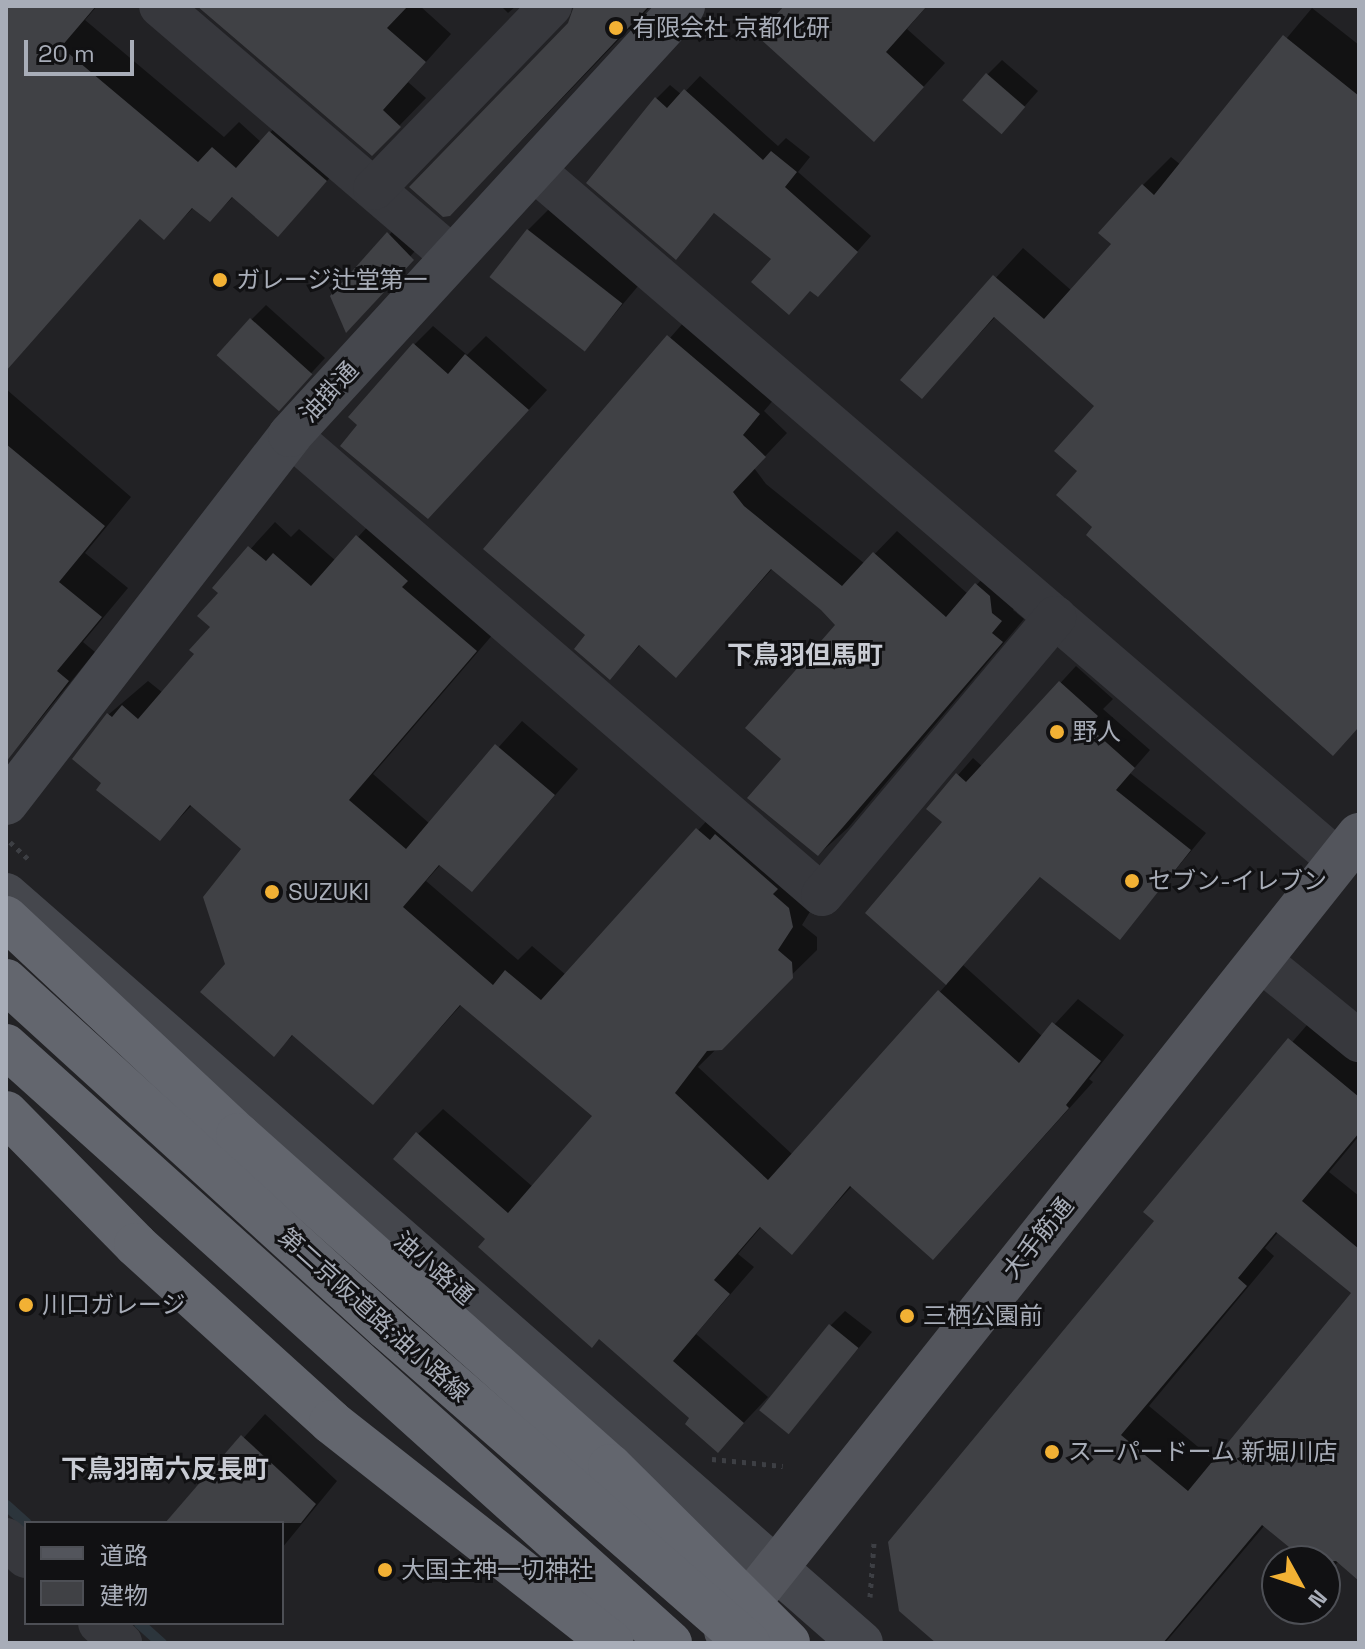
<!DOCTYPE html>
<meta charset="utf-8">
<style>
body{margin:0}
#map{position:relative;width:1365px;height:1649px;overflow:hidden;background:#161618;font-family:"Space Grotesk","Noto Sans JP",sans-serif}
div>[style]{position:absolute}
[style*='--x']{left:calc(var(--x)*1px);top:calc(var(--y)*1px);width:calc(var(--w)*1px);rotate:calc(var(--a)*1deg)}
.built>*{inset:0;background:#222225}
.shadow>*{inset:0;background:#0007;transform-origin:0 0}
.stream>*{height:11px;margin:-5.5px;padding:0 5.5px;transform-origin:5.5px;border-radius:5.5px;background:#2c353c}
.building>*{inset:0;background:#404145;transform-origin:0 0}
.path>*{height:5px;margin-top:-2.5px;transform-origin:0;background:repeating-linear-gradient(90deg,#3d3f44 0 4px,transparent 0 10px)}
.street>*{height:42px;margin:-21px;padding:0 21px;transform-origin:21px;border-radius:21px;background:#37383d}
.secondary>*{height:44px;margin:-22px;padding:0 22px;transform-origin:22px;border-radius:22px;background:#45474d}
.primary>*{height:44px;margin:-22px;padding:0 22px;transform-origin:22px;border-radius:22px;background:#53555c}
.highway>*{height:44px;margin:-22px;padding:0 22px;transform-origin:22px;border-radius:22px;background:#63666e}
.highway-bridge>*{height:44px;margin:-22px;padding:0 22px;transform-origin:22px;border-radius:22px;background:#63666e}
.dots>*{width:22px;height:22px;translate:-50% -50%;box-sizing:border-box;border:4px solid #111113;border-radius:50%}
span{translate:-50% -50%;white-space:nowrap;text-align:center;line-height:1.15;-webkit-text-stroke:6px #111113;paint-order:stroke}
.poi-label{font-size:24px;color:#a8adb8}
.left{translate:0 -50%;text-align:left}
.street-label{font-size:24px;color:#a8adb8}
.neighbourhood-label{font-size:26px;color:#c9ccd4;font-weight:700}
.frame{position:absolute;inset:0;border:8px solid #a8adb8;pointer-events:none}
.legend{position:absolute;left:24px;top:1521px;width:260px;height:104px;box-sizing:border-box;background:#111113;border:2px solid #4d4f55;margin:0;padding:10px 14px;list-style:none;font-size:24px;color:#a8adb8}
.legend li{display:flex;align-items:center;gap:16px;height:40px}
.legend b{width:40px;border:2px solid #4d4f55}
.north{position:absolute;left:1261px;top:1545px;width:80px;height:80px;box-sizing:border-box;background:#111113;border:2px solid #4d4f55;border-radius:50%;rotate:130deg;font-size:22px;font-weight:700;line-height:32px;text-align:center;color:#a8adb8}
.north::after{content:'';display:block;margin:auto;width:28px;height:36px;background:#f2b134;clip-path:polygon(50% 0,100% 100%,50% 72%,0 100%)}
.scale{position:absolute;left:24px;top:40px;width:110px;height:36px;box-sizing:border-box;border:4px solid #a8adb8;border-top:0;padding-left:10px;font-size:24px;line-height:28px;white-space:nowrap;color:#a8adb8;-webkit-text-stroke:6px #111113;paint-order:stroke}
</style>
<div id="map">
<div class="built">
<div style="clip-path:polygon(evenodd,6px 6px,1359px 6px,1359px 1643px,6px 1643px,6px 6px,26px 1523px,282px 1523px,282px 1623px,26px 1623px,26px 1523px,6px 6px,1277px 1561px,1325px 1561px,1325px 1609px,1277px 1609px,1277px 1561px)"></div>
</div>
<div class="shadow">
<div style="clip-path:polygon(6px 6px,97px 6px,85px 20px,224px 137px,239px 122px,261px 142px,296px 106px,352px 154px,278px 234px,234px 196px,210px 220px,194px 207px,164px 238px,141px 218px,17px 356px,6px 347px)"></div>
<div style="clip-path:polygon(200px 6px,420px 6px,451px 34px,408px 82px,426px 98px,372px 154px)"></div>
<div style="clip-path:polygon(501px 6px,516px 6px,508px 13px)"></div>
<div style="clip-path:polygon(575px 6px,651px 6px,477px 187px,570px 24px)"></div>
<div style="clip-path:polygon(787px 6px,927px 6px,907px 29px,945px 63px,896px 117px)"></div>
<div style="clip-path:polygon(1312px 8px,1359px 45px,1359px 727px,1333px 753px,1080px 470px,1097px 405px,996px 316px,922px 396px,903px 380px,1023px 248px,1072px 291px,1114px 244px,1143px 185px,1171px 157px,1181px 165px)"></div>
<div style="clip-path:polygon(1002px 60px,1038px 91px,1016px 116px,987px 75px)"></div>
<div style="clip-path:polygon(700px 76px,778px 146px,786px 138px,810px 157px,798px 172px,871px 236px,832px 280px,774px 258px,715px 212px,676px 258px,656px 99px,670px 85px,682px 95px)"></div>
<div style="clip-path:polygon(550px 208px,644px 279px,586px 348px,528px 230px)"></div>
<div style="left:403px;top:219px;width:30px;height:105px;rotate:41deg"></div>
<div style="clip-path:polygon(266px 305px,325px 358px,293px 393px,251px 320px)"></div>
<div style="clip-path:polygon(691px 314px,781px 391px,764px 411px,787px 433px,754px 468px,766px 484px,865px 564px,897px 531px,968px 594px,998px 562px,1023px 598px,1013px 610px,1024px 619px,848px 828px,819px 854px,784px 759px,838px 625px,822px 608px,773px 568px,676px 675px,641px 644px,610px 677px,588px 635px,486px 548px)"></div>
<div style="clip-path:polygon(433px 326px,467px 355px,486px 336px,547px 390px,508px 432px,414px 345px)"></div>
<div style="clip-path:polygon(6px 389px,131px 497px,85px 553px,128px 588px,83px 642px,95px 652px,6px 761px)"></div>
<div style="clip-path:polygon(382px 511px,501px 625px,373px 774px,430px 824px,522px 721px,578px 769px,472px 890px,441px 864px,426px 881px,518px 960px,532px 946px,566px 975px,722px 804px,817px 900px,802px 925px,817px 937px,817px 950px,698px 1067px,793px 1155px,947px 984px,868px 913px,945px 822px,929px 808px,973px 758px,983px 767px,1076px 666px,1113px 699px,1103px 709px,1150px 750px,1130px 773px,1206px 833px,1120px 937px,1042px 875px,963px 965px,1043px 1037px,1078px 999px,1124px 1035px,1089px 1079px,1093px 1082px,958px 1232px,853px 1185px,792px 1252px,762px 1226px,738px 1254px,754px 1267px,696px 1334px,768px 1397px,718px 1450px,692px 1418px,488px 1239px,418px 1134px,443px 1109px,533px 1187px,595px 1116px,462px 1004px,373px 1103px,294px 1034px,274px 1054px,227px 964px,244px 849px,192px 805px,160px 839px,103px 783px,108px 715px,148px 681px,163px 693px,197px 654px,212px 627px,221px 593px,215px 588px,275px 522px,291px 537px,299px 529px,336px 561px)"></div>
<div style="clip-path:polygon(evenodd,1319px 1011px,1359px 1045px,1359px 1136px,1329px 1172px,1359px 1196px,1359px 1578px,1339px 1561px,1325px 1575px,1325px 1561px,1308px 1561px,1265px 1525px,1165px 1643px,939px 1643px,1156px 1221px,1146px 1212px,1319px 1011px,1279px 1231px,1353px 1293px,1215px 1461px,1149px 1406px,1274px 1256px,1265px 1248px,1279px 1231px)"></div>
<div style="clip-path:polygon(845px 1311px,872px 1332px,789px 1432px,830px 1326px)"></div>
<div style="clip-path:polygon(265px 1414px,337px 1481px,282px 1548px,282px 1523px,168px 1523px)"></div>
</div>
<div class="stream">
<div style="--x:6;--y:1505;--w:27;--a:42"></div>
<div style="--x:139;--y:1623;--w:30;--a:42"></div>
</div>
<div class="building">
<div style="clip-path:polygon(6px 6px,96px 6px,61px 47px,198px 162px,212px 147px,236px 168px,269px 131px,327px 181px,278px 237px,232px 197px,210px 222px,192px 208px,164px 240px,140px 219px,6px 371px)"></div>
<div style="clip-path:polygon(197px 6px,408px 6px,387px 28px,426px 62px,383px 110px,401px 127px,372px 156px)"></div>
<div style="clip-path:polygon(574px 6px,649px 6px,450px 216px,443px 217px,409px 187px,568px 23px)"></div>
<div style="clip-path:polygon(784px 6px,927px 6px,886px 52px,924px 87px,874px 142px,757px 36px)"></div>
<div style="clip-path:polygon(1283px 35px,1359px 96px,1359px 727px,1333px 756px,1086px 535px,1092px 527px,1056px 495px,1077px 471px,1054px 451px,1094px 406px,994px 317px,922px 399px,900px 380px,993px 275px,1044px 319px,1111px 244px,1098px 233px,1142px 184px,1154px 195px)"></div>
<div style="left:986px;top:73px;width:52px;height:36px;rotate:41deg"></div>
<div style="clip-path:polygon(684px 89px,763px 160px,771px 151px,797px 172px,785px 187px,858px 252px,818px 297px,810px 291px,789px 315px,751px 282px,771px 259px,714px 213px,676px 260px,586px 183px,655px 97px,667px 108px)"></div>
<div style="left:527px;top:229px;width:121px;height:61px;rotate:38deg"></div>
<div style="clip-path:polygon(387px 232px,414px 260px,346px 333px,330px 296px)"></div>
<div style="left:250px;top:318px;width:84px;height:50px;rotate:42deg"></div>
<div style="clip-path:polygon(667px 335px,760px 414px,743px 435px,766px 457px,733px 492px,744px 506px,842px 586px,873px 552px,946px 617px,975px 583px,990px 596px,992px 613px,1002px 621px,992px 633px,1003px 642px,818px 856px,747px 798px,781px 759px,745px 728px,835px 625px,821px 610px,771px 569px,676px 678px,639px 645px,610px 680px,574px 649px,585px 635px,483px 549px)"></div>
<div style="clip-path:polygon(413px 343px,448px 374px,465px 354px,529px 410px,428px 519px,340px 446px,357px 425px,348px 417px)"></div>
<div style="clip-path:polygon(6px 444px,105px 526px,59px 582px,102px 617px,57px 671px,69px 681px,6px 762px)"></div>
<div style="clip-path:polygon(356px 535px,408px 581px,402px 587px,477px 651px,349px 800px,406px 849px,495px 744px,555px 795px,472px 892px,439px 865px,403px 907px,493px 985px,505px 970px,541px 1000px,696px 828px,710px 840px,715px 834px,778px 889px,773px 894px,789px 908px,793px 927px,778px 950px,792px 962px,793px 978px,722px 1050px,707px 1051px,675px 1093px,768px 1180px,938px 990px,1019px 1063px,1052px 1022px,1101px 1061px,1066px 1105px,1069px 1108px,933px 1260px,850px 1186px,792px 1255px,760px 1227px,714px 1280px,730px 1294px,673px 1361px,744px 1423px,718px 1453px,685px 1424px,689px 1418px,599px 1339px,592px 1348px,478px 1247px,485px 1239px,393px 1159px,416px 1132px,508px 1213px,592px 1116px,460px 1005px,373px 1105px,292px 1035px,274px 1057px,200px 992px,225px 964px,203px 897px,241px 849px,190px 805px,160px 841px,96px 790px,101px 783px,72px 759px,107px 713px,112px 717px,122px 705px,138px 719px,194px 654px,189px 650px,210px 627px,197px 616px,218px 593px,212px 588px,248px 546px,266px 561px,273px 553px,311px 586px)"></div>
<div style="clip-path:polygon(1059px 681px,1098px 716px,1089px 727px,1135px 768px,1116px 790px,1191px 850px,1120px 940px,1040px 877px,946px 985px,865px 913px,942px 822px,926px 809px,956px 773px,966px 782px)"></div>
<div style="clip-path:polygon(evenodd,1288px 1038px,1359px 1097px,1359px 1133px,1302px 1201px,1359px 1249px,1359px 1581px,1336px 1561px,1306px 1561px,1262px 1525px,1163px 1643px,936px 1643px,899px 1611px,888px 1542px,1154px 1221px,1143px 1212px,1288px 1038px,1276px 1232px,1351px 1293px,1188px 1491px,1121px 1435px,1247px 1286px,1238px 1278px,1276px 1232px)"></div>
<div style="left:829px;top:1324px;width:38px;height:111px;rotate:39deg"></div>
<div style="clip-path:polygon(241px 1435px,316px 1504px,301px 1523px,165px 1523px)"></div>
</div>
<div class="path">
<div style="--x:10;--y:842;--w:26;--a:43"></div>
<div style="--x:712;--y:1459;--w:71;--a:5.6"></div>
<div style="--x:870;--y:1597;--w:54;--a:-85.8"></div>
</div>
<div class="street">
<div style="--x:160;--y:6;--w:386;--a:40.6"></div>
<div style="--x:534;--y:170;--w:1059;--a:40.64"></div>
<div style="--x:374;--y:189;--w:255;--a:-46"></div>
<div style="--x:290;--y:435;--w:703;--a:40.85"></div>
<div style="--x:822;--y:895;--w:363;--a:-50"></div>
<div style="--x:1260;--y:960;--w:128;--a:39.3"></div>
<div style="--x:6;--y:1539;--w:27;--a:42"></div>
<div style="--x:99;--y:1623;--w:30;--a:42"></div>
</div>
<div class="secondary">
<div style="--x:6;--y:803;--w:465;--a:-52.3"></div>
<div style="--x:290;--y:435;--w:582;--a:-47.51"></div>
<div style="--x:6;--y:895;--w:1136;--a:41.18"></div>
</div>
<div class="primary">
<div style="--x:726;--y:1631;--w:1017;--a:-51.51"></div>
</div>
<div class="highway">
<div style="--x:6;--y:1046;--w:893;--a:41.96"></div>
</div>
<div class="highway-bridge">
<div style="--x:6;--y:918;--w:318;--a:43.1"></div>
<div style="--x:238;--y:1135;--w:498;--a:41.7"></div>
<div style="--x:610;--y:1466;--w:251;--a:44.8"></div>
<div style="--x:6;--y:981;--w:515;--a:42.33"></div>
<div style="--x:387;--y:1328;--w:479;--a:41.1"></div>
<div style="--x:6;--y:1113;--w:185;--a:45.4"></div>
<div style="--x:136;--y:1245;--w:263;--a:42.2"></div>
<div style="--x:331;--y:1422;--w:357;--a:38.2"></div>
</div>
<div class="dots">
<div style="left:616px;top:28px;background:#f2b134"></div>
<div style="left:220px;top:280px;background:#f2b134"></div>
<div style="left:1057px;top:732px;background:#f2b134"></div>
<div style="left:1132px;top:881px;background:#f2b134"></div>
<div style="left:272px;top:892px;background:#f2b134"></div>
<div style="left:26px;top:1305px;background:#f2b134"></div>
<div style="left:907px;top:1316px;background:#f2b134"></div>
<div style="left:1052px;top:1452px;background:#f2b134"></div>
<div style="left:385px;top:1570px;background:#f2b134"></div>
</div>
<div class="poi-label">
<span class="left" style="left:632px;top:28px">有限会社 京都化研</span>
<span class="left" style="left:236px;top:280px">ガレージ辻堂第一</span>
<span class="left" style="left:1073px;top:732px">野人</span>
<span class="left" style="left:1148px;top:881px">セブン-イレブン</span>
<span class="left" style="left:288px;top:892px">SUZUKI</span>
<span class="left" style="left:42px;top:1305px">川口ガレージ</span>
<span class="left" style="left:923px;top:1316px">三栖公園前</span>
<span class="left" style="left:1068px;top:1452px">スーパードーム 新堀川店</span>
<span class="left" style="left:401px;top:1570px">大国主神一切神社</span>
</div>
<div class="street-label">
<span style="left:329px;top:392px;rotate:-47deg">油掛通</span>
<span style="left:1038px;top:1238px;rotate:-51deg">大手筋通</span>
<span style="left:434px;top:1268px;rotate:41deg">油小路通</span>
<span style="left:374px;top:1315px;rotate:42deg">第二京阪道路;油小路線</span>
</div>
<div class="neighbourhood-label">
<span style="left:805px;top:656px">下鳥羽但馬町</span>
<span style="left:165px;top:1470px">下鳥羽南六反長町</span>
</div>
<div class="frame"></div>
<ul class="legend">
<li><b style="height:10px;background:#53555c"></b>道路</li>
<li><b style="height:22px;background:#404145"></b>建物</li>
</ul>
<div class="north">N</div>
<div class="scale">20 m</div>
</div>
